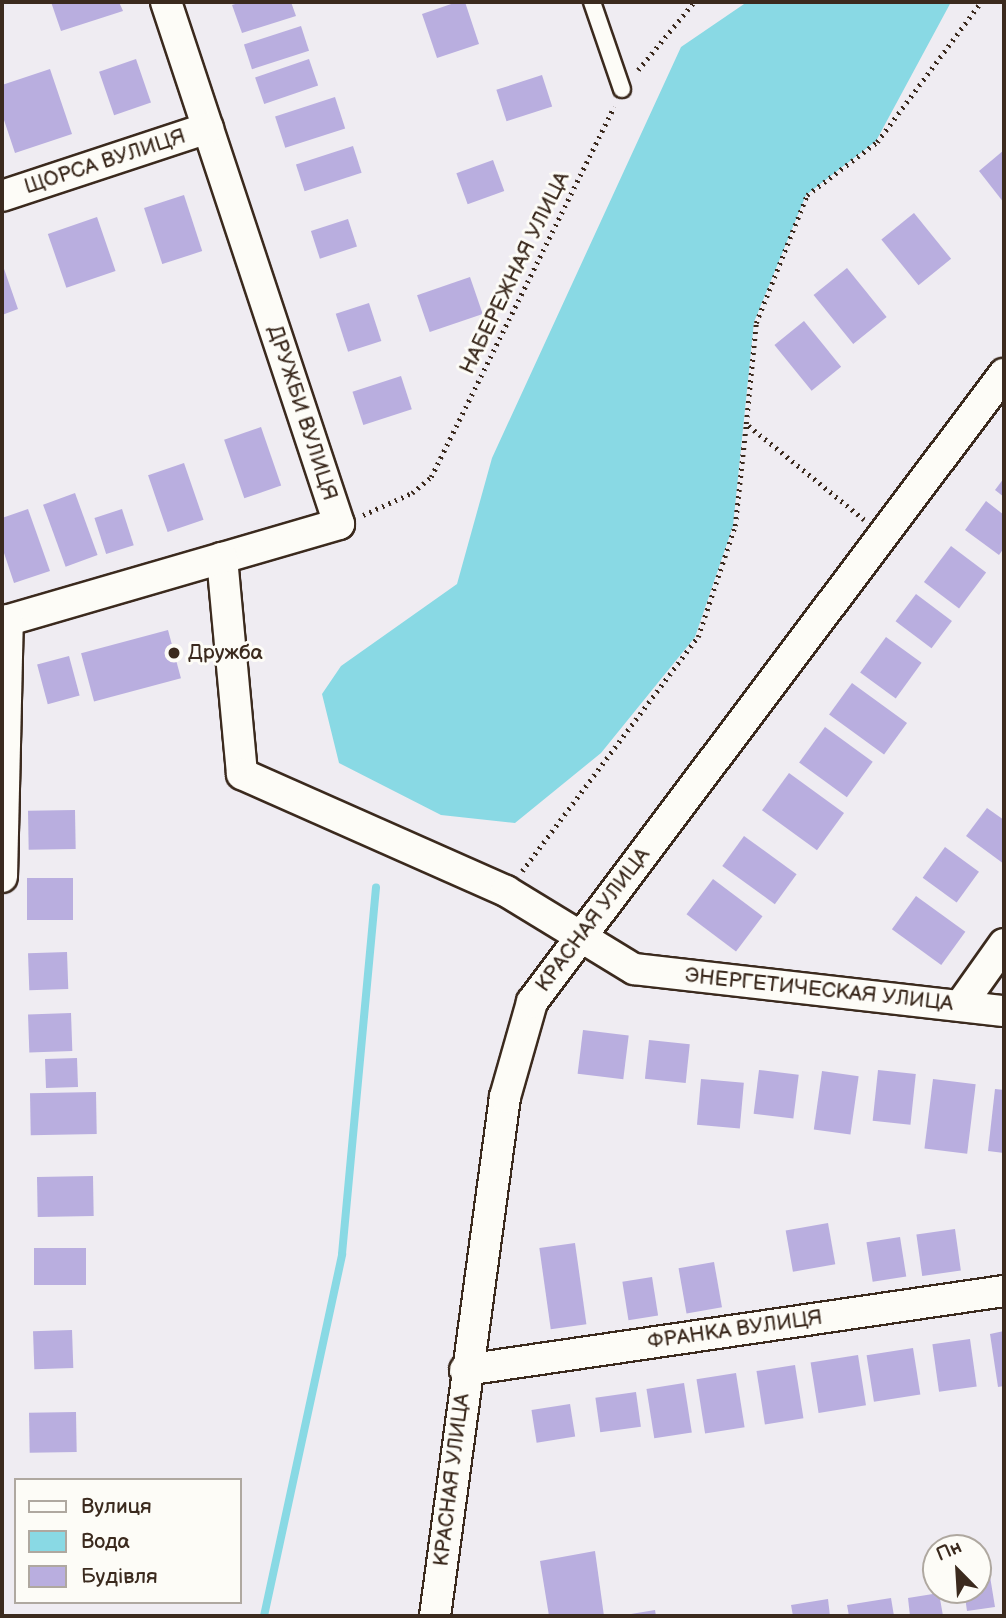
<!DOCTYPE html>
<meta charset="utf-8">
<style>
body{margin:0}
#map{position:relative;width:1006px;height:1618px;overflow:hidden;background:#efecf2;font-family:"Balsamiq Sans",sans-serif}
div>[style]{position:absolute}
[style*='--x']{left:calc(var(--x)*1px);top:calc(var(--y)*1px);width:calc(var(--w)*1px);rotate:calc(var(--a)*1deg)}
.water>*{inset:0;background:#89d9e4}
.stream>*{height:8px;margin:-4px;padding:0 4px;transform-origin:4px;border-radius:4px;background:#89d9e4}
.building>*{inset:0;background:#b9aedf;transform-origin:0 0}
.path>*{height:4.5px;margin-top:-2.25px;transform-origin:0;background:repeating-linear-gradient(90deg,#3b2a1e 0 2px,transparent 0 7px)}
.roads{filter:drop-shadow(2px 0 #3b2a1e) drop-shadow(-2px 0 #3b2a1e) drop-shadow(0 2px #3b2a1e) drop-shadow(0 -2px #3b2a1e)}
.lane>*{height:16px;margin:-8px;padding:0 8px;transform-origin:8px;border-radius:8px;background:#fdfcf7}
.street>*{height:30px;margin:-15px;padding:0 15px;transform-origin:15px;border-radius:15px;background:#fdfcf7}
.dots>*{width:19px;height:19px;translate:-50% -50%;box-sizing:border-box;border:4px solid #fdfcf7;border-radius:50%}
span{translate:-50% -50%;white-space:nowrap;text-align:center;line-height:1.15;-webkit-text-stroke:6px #fdfcf7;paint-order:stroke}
.street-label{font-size:21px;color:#3b2a1e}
.poi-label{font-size:21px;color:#3b2a1e}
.left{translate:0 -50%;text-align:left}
.frame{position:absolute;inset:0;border:4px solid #3b2a1e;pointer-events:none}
.legend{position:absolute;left:14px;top:1478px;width:228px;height:126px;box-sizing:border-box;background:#fdfcf7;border:2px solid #afa8a0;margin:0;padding:9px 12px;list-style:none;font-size:21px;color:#3b2a1e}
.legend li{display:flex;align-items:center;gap:14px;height:35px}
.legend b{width:35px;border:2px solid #afa8a0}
.north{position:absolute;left:922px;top:1534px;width:70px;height:70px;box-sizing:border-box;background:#fdfcf7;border:2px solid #afa8a0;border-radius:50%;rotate:336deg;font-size:19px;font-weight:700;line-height:28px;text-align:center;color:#3b2a1e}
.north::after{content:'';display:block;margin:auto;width:24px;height:32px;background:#3b2a1e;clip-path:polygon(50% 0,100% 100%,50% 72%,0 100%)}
</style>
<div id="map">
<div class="water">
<div style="clip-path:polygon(747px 2px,951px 2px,876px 141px,806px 195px,754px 322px,733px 526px,695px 637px,601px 753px,515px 823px,441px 815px,339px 763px,322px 694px,341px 666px,457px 584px,492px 458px,681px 47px)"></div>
</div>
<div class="stream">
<div style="--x:264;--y:1616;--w:370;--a:-77.8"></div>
<div style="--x:342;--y:1254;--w:368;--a:-84.7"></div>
</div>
<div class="building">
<div style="clip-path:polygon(51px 2px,119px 2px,123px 11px,61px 31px)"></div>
<div style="clip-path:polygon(242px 2px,291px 2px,296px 16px,242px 33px,232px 5px)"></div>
<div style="clip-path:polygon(457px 2px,465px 2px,479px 44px,437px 58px,422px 14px)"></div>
<div style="left:301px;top:26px;width:26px;height:60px;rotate:72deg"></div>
<div style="left:136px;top:59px;width:46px;height:39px;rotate:71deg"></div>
<div style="left:309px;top:59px;width:28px;height:57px;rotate:71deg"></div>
<div style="clip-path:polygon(50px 69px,72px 134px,15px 153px,2px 114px,2px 85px)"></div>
<div style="left:542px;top:75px;width:33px;height:48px;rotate:72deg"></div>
<div style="left:335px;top:97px;width:33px;height:63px;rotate:72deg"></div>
<div style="left:353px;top:146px;width:28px;height:60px;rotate:72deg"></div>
<div style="clip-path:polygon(1004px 150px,1004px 203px,979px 171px)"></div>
<div style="left:493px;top:160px;width:33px;height:39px;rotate:70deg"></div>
<div style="left:184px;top:195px;width:59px;height:42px;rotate:72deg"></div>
<div style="left:914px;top:213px;width:59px;height:42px;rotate:51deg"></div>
<div style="left:97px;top:217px;width:57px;height:52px;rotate:71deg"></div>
<div style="left:348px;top:219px;width:29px;height:39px;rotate:72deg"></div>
<div style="clip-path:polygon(2px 263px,18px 309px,2px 315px)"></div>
<div style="left:847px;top:268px;width:63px;height:43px;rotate:51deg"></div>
<div style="left:470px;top:277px;width:39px;height:56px;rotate:71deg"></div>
<div style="left:369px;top:303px;width:40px;height:35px;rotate:72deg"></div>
<div style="left:804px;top:321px;width:59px;height:38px;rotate:51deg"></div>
<div style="left:401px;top:376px;width:35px;height:51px;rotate:72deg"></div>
<div style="left:261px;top:427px;width:62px;height:39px;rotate:71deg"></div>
<div style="left:184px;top:463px;width:60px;height:38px;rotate:71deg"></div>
<div style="clip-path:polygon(1004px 478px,1004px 497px,995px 490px)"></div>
<div style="left:75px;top:493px;width:66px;height:34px;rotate:70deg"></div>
<div style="clip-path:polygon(986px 501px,1004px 515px,1004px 548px,999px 555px,965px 530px)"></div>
<div style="clip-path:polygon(28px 509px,50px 571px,14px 583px,2px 547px,2px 518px)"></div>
<div style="left:122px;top:509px;width:38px;height:29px;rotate:72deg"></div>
<div style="left:951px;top:546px;width:44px;height:45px;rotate:37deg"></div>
<div style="left:916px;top:594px;width:45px;height:34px;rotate:37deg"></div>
<div style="left:168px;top:630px;width:50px;height:90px;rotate:75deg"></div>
<div style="left:886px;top:637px;width:44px;height:44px;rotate:36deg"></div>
<div style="left:69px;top:656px;width:41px;height:33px;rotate:75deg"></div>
<div style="left:852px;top:683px;width:68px;height:39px;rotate:36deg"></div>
<div style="left:825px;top:727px;width:59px;height:44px;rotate:36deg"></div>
<div style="left:789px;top:773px;width:68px;height:46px;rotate:36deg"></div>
<div style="clip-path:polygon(987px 808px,1004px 820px,1004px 864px,966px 836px)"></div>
<div style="left:75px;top:810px;width:39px;height:47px;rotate:89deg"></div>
<div style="left:744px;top:836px;width:65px;height:37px;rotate:36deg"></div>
<div style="left:945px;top:847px;width:42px;height:38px;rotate:36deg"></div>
<div style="left:73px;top:878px;width:42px;height:46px;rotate:90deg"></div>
<div style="left:713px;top:879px;width:62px;height:44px;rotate:37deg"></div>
<div style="left:916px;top:896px;width:61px;height:41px;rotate:36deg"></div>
<div style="left:67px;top:952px;width:37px;height:39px;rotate:88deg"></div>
<div style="left:71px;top:1013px;width:38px;height:43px;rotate:88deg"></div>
<div style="left:583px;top:1030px;width:46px;height:44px;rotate:7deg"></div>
<div style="left:649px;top:1040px;width:41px;height:39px;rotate:6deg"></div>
<div style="left:77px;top:1058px;width:29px;height:32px;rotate:88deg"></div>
<div style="left:759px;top:1070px;width:40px;height:44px;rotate:7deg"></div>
<div style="left:878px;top:1070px;width:38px;height:51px;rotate:6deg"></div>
<div style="left:822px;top:1071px;width:37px;height:59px;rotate:8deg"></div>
<div style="left:701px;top:1079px;width:43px;height:46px;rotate:5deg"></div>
<div style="left:933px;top:1079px;width:43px;height:70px;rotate:7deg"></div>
<div style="clip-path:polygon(995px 1089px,1004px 1090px,1004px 1153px,988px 1151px)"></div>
<div style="left:96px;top:1092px;width:42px;height:66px;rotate:89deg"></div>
<div style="left:93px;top:1176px;width:40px;height:56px;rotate:89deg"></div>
<div style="left:828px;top:1223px;width:42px;height:43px;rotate:80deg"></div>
<div style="left:955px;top:1229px;width:42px;height:39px;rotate:82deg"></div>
<div style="left:900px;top:1237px;width:40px;height:34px;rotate:81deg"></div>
<div style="left:575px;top:1243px;width:82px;height:36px;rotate:82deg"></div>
<div style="left:86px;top:1248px;width:37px;height:52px;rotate:90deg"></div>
<div style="left:714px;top:1262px;width:46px;height:36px;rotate:80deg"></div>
<div style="left:652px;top:1277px;width:39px;height:30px;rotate:81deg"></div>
<div style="left:72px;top:1330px;width:38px;height:39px;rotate:88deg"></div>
<div style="clip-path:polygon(1004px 1331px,1004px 1386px,998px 1387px,990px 1334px)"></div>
<div style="left:970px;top:1339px;width:48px;height:38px;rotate:82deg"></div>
<div style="left:913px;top:1348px;width:47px;height:47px;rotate:81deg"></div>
<div style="left:858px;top:1355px;width:51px;height:48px;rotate:81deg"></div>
<div style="left:795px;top:1365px;width:54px;height:39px;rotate:81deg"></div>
<div style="left:736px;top:1373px;width:55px;height:40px;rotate:81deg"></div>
<div style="left:684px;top:1383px;width:50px;height:38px;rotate:81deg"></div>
<div style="left:636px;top:1392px;width:35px;height:41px;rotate:82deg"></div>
<div style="left:570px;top:1404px;width:33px;height:39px;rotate:81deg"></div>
<div style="left:76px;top:1412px;width:40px;height:47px;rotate:89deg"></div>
<div style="clip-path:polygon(595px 1551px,604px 1616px,549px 1616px,540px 1561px)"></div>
<div style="clip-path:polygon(987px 1558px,995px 1607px,967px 1611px,964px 1590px,978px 1590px,978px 1559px)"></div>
<div style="clip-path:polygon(939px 1593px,943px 1616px,910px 1616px,908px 1598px)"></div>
<div style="clip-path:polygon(891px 1598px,894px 1616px,849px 1616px,847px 1605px)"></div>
<div style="clip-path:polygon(828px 1599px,830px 1616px,793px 1616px,791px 1605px)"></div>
<div style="clip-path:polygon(655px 1610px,656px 1616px,626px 1616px,625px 1615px)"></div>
</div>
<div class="path">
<div style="--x:638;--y:70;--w:88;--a:-50.5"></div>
<div style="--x:363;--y:515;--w:54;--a:-24.2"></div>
<div style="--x:412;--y:493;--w:25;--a:-40"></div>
<div style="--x:431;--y:477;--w:413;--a:-63.7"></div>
<div style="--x:864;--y:520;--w:152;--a:-140.9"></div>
<div style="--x:746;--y:424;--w:101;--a:-84.3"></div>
<div style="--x:756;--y:323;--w:138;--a:-68.3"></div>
<div style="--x:807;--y:195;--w:88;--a:-37.1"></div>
<div style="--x:877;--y:142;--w:174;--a:-53.4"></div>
<div style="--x:522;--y:871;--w:293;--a:-53.1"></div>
<div style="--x:698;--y:637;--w:117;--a:-71.6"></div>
<div style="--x:735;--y:526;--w:103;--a:-83.8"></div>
</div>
<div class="roads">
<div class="lane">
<div style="--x:592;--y:2;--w:92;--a:71"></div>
</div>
<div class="street">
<div style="--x:166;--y:2;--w:550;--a:71.66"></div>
<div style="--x:339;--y:524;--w:122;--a:163.8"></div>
<div style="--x:222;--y:558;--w:217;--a:84.7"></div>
<div style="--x:242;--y:774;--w:289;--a:23.9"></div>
<div style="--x:506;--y:891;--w:150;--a:31.4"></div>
<div style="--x:634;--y:969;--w:372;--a:6.5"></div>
<div style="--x:2;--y:196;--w:217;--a:-18.3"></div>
<div style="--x:2;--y:622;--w:229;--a:-16.2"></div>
<div style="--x:2;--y:877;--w:257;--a:-88.7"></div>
<div style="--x:960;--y:1006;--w:76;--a:-54.6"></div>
<div style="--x:465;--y:1370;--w:545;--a:-8.34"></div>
<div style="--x:435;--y:1616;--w:524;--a:-82.32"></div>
<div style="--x:505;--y:1097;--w:99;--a:-74.1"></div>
<div style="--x:532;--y:1002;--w:786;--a:-53.07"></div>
</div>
</div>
<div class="dots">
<div style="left:174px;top:653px;background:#3b2a1e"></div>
</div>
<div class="street-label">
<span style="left:105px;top:162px;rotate:-18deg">ЩОРСА ВУЛИЦЯ</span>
<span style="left:515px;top:273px;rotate:-64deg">НАБЕРЕЖНАЯ УЛИЦА</span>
<span style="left:302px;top:413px;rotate:72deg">ДРУЖБИ ВУЛИЦЯ</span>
<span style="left:593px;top:920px;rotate:-53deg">КРАСНАЯ УЛИЦА</span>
<span style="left:819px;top:990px;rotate:6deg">ЭНЕРГЕТИЧЕСКАЯ УЛИЦА</span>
<span style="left:735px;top:1330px;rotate:-8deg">ФРАНКА ВУЛИЦЯ</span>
<span style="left:452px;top:1480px;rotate:-83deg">КРАСНАЯ УЛИЦА</span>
</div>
<div class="poi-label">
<span class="left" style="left:188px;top:653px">Дружба</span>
</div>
<div class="frame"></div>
<ul class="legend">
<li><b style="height:9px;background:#fdfcf7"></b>Вулиця</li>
<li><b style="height:19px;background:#89d9e4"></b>Вода</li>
<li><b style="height:19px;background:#b9aedf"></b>Будівля</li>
</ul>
<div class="north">Пн</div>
</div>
